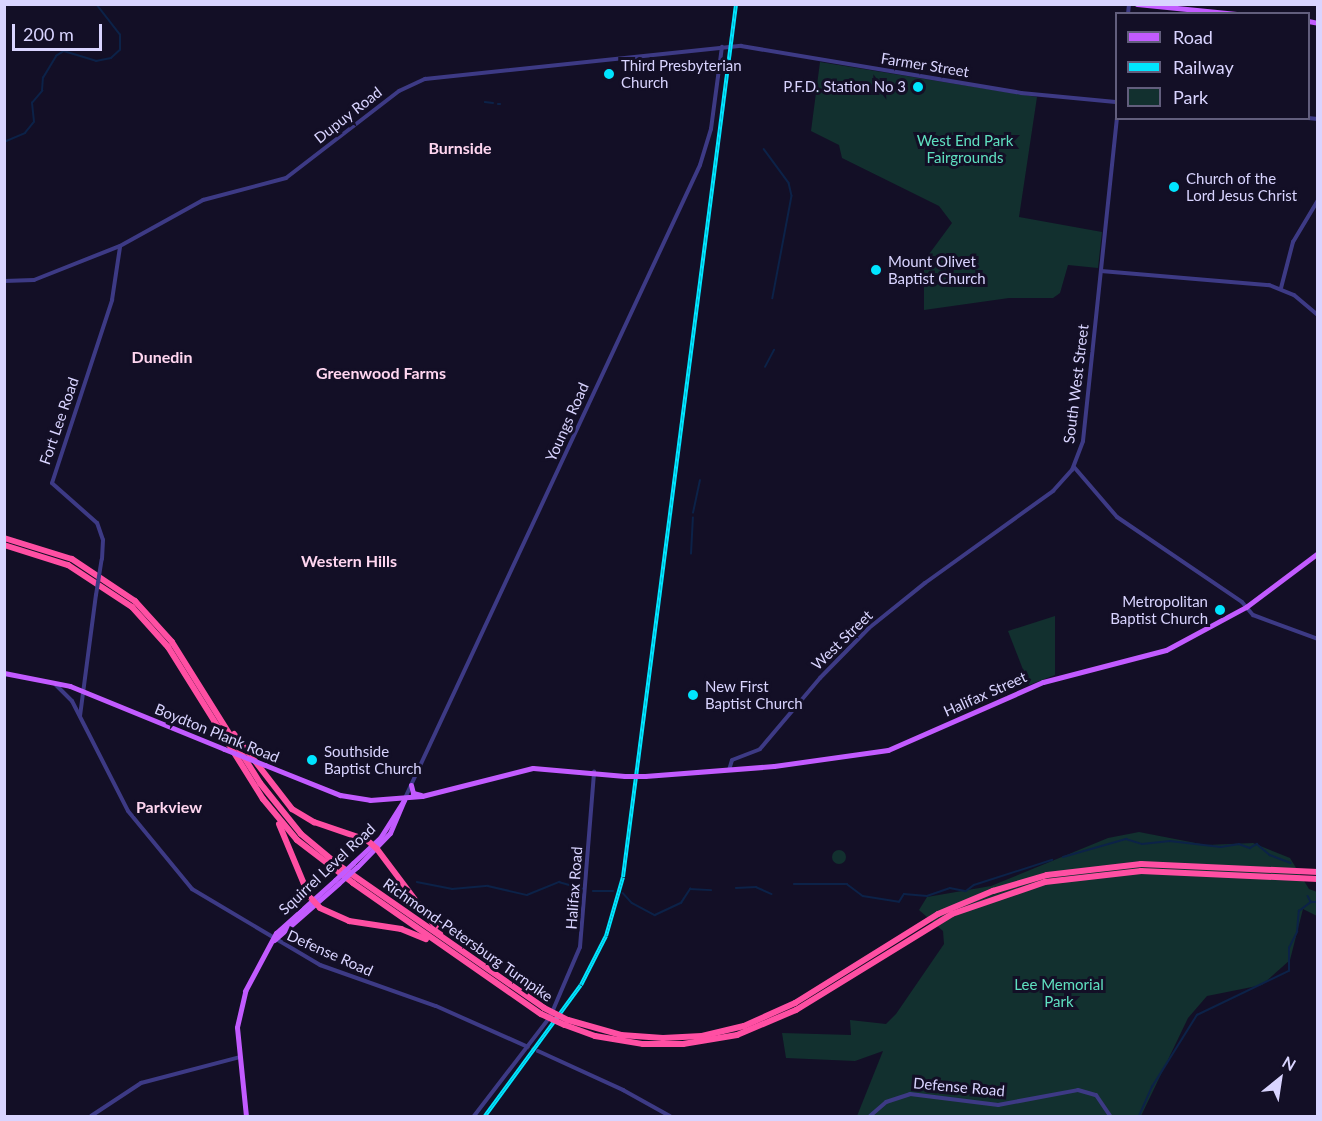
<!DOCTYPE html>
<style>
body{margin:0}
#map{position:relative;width:1322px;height:1121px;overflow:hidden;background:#130f26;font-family:Lato,sans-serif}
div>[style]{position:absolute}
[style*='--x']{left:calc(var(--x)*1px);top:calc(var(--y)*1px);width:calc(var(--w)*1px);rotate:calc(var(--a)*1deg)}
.green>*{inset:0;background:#12302f}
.round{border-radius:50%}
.stream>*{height:1.5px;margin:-0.75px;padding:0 0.75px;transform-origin:0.75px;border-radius:0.75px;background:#0c2248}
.minor-tunnel>*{height:4px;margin-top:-2px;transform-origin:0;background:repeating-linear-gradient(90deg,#312d47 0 4px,transparent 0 6px)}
.minor>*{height:4px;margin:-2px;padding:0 2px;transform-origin:2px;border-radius:2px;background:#3d3a85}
.major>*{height:5px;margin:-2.5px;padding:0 2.5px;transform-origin:2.5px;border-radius:2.5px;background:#c25bff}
.highway>*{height:6px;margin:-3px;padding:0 3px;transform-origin:3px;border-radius:3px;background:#ff4fa3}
.rail>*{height:4px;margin-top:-2px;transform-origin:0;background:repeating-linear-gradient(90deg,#130f26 0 4.5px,#00e5ff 0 9px);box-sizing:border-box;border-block:2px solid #00e5ff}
.minor-bridge>*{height:4px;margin:-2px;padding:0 2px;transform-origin:2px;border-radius:2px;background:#3d3a85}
.major-bridge>*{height:5px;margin:-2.5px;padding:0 2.5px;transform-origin:2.5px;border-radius:2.5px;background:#c25bff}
.highway-bridge>*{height:6px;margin:-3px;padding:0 3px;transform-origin:3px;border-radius:3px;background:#ff4fa3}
.dots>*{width:16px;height:16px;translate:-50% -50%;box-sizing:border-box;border:3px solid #130f26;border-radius:50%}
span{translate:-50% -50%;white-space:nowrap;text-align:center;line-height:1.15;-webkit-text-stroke:6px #130f26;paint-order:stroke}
.poi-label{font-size:15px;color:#d9d4ff}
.left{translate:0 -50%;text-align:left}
.right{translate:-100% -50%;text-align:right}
.street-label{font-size:15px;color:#d9d4ff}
.park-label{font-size:15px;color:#5fe0c0}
.neighbourhood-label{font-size:16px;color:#ffd6f0;font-weight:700}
.frame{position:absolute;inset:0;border:6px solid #d9d4ff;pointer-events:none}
.legend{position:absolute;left:1115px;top:12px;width:195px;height:108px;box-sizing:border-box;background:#130f26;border:2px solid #625e7d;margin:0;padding:8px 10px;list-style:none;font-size:18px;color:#d9d4ff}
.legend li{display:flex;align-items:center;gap:12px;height:30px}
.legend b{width:30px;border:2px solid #625e7d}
.north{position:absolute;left:1250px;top:1049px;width:60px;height:60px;-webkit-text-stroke:4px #130f26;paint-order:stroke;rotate:30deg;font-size:16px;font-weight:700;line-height:24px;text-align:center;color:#d9d4ff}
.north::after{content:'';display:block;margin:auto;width:21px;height:27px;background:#d9d4ff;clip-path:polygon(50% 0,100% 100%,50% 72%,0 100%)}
.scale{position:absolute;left:12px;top:24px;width:90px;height:27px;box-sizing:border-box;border:3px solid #d9d4ff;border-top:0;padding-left:8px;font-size:18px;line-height:21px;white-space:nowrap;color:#d9d4ff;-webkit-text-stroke:4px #130f26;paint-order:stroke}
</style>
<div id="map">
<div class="green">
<div style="clip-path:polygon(820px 62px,1037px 97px,1019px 217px,1102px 232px,1098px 268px,1068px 265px,1060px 293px,1053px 298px,1009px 298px,924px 310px,924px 261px,952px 223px,939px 206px,842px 158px,839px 145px,811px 131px)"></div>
<div style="clip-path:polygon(1055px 616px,1055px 675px,1029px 685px,1008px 631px)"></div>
<div style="clip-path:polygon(1139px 832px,1206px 845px,1253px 843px,1290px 858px,1309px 889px,1317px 892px,1317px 916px,1303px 909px,1290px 960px,1262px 985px,1207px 996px,1188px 1018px,1141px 1116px,857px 1116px,883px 1051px,855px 1061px,786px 1058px,782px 1033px,851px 1035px,850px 1020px,886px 1024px,896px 1014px,944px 944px,943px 931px,919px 910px,927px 897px,991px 886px,1108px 838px)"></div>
<div class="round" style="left:832px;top:850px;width:14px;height:14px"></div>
</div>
<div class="stream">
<div style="--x:485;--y:102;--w:8;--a:7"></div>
<div style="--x:498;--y:104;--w:2;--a:0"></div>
<div style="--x:4;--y:142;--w:23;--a:-23"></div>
<div style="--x:25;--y:133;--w:14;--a:-51"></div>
<div style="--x:34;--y:122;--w:19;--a:-96"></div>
<div style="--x:32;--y:103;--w:16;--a:-50"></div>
<div style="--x:42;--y:91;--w:13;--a:-86"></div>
<div style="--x:43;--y:78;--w:26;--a:-59"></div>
<div style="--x:56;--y:56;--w:9;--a:-32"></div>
<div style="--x:64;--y:51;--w:34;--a:17"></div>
<div style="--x:96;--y:61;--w:15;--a:-11"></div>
<div style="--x:111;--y:58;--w:12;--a:-42"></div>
<div style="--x:120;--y:50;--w:15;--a:-90"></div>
<div style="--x:120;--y:35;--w:39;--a:-128"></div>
<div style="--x:764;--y:149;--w:42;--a:53.7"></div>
<div style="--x:789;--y:183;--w:13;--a:77"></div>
<div style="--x:792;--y:196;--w:104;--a:100.6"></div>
<div style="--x:765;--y:367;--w:19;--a:-62"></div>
<div style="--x:693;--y:513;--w:33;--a:-78"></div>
<div style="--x:691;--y:554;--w:36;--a:-87"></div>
<div style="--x:1063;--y:857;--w:66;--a:-15.9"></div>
<div style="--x:1126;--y:839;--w:17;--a:17"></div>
<div style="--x:1142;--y:844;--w:28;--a:-6"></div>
<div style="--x:1170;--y:841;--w:51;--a:6.7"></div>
<div style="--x:1221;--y:847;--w:18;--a:-9"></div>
<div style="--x:1239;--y:844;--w:12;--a:20"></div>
<div style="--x:1250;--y:848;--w:8;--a:-30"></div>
<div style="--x:1257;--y:844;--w:17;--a:40"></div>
<div style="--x:1270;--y:855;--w:22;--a:21"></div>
<div style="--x:417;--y:882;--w:36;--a:11"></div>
<div style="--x:452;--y:889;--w:36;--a:-5"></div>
<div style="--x:488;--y:886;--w:40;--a:13"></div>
<div style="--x:527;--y:895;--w:35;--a:-22"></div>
<div style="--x:559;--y:882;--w:25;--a:16"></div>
<div style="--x:794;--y:884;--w:53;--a:0"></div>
<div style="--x:847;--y:884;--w:20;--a:37"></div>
<div style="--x:863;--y:896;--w:36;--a:9"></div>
<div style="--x:899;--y:902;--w:9;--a:-58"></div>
<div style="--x:904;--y:894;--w:23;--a:5"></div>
<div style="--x:927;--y:896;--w:24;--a:-19"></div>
<div style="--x:950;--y:888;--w:16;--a:11"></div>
<div style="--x:966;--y:891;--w:10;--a:-37"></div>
<div style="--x:974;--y:885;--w:82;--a:-17.8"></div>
<div style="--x:736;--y:888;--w:20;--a:-3"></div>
<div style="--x:756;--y:887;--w:17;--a:24"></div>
<div style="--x:593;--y:891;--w:20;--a:0"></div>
<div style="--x:623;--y:893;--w:13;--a:48"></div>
<div style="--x:632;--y:903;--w:26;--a:28"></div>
<div style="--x:655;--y:915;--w:29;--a:-25"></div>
<div style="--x:681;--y:903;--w:17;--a:-57"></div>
<div style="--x:690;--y:889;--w:21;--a:3"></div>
<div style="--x:1308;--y:896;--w:7;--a:63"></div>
<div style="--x:1311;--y:902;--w:7;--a:0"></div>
<div style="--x:1139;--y:1116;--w:32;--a:-66"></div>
<div style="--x:1152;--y:1087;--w:85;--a:-58"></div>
<div style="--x:1197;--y:1015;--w:102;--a:-25.6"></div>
<div style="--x:1289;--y:971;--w:23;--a:-90"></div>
<div style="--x:1289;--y:948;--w:18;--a:-63"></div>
<div style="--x:1297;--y:932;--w:21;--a:-85"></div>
<div style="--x:1299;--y:911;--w:15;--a:-37"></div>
</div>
<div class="minor-tunnel">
<div style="--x:526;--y:1046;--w:13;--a:23"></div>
</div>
<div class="minor">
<div style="--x:1128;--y:14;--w:10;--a:-84"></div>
<div style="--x:1308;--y:118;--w:10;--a:6"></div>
<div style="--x:1101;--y:271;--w:169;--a:4.8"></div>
<div style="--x:1269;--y:285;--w:27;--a:22"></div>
<div style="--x:1294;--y:295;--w:31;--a:40"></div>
<div style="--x:4;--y:281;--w:30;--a:-2"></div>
<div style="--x:34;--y:280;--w:92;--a:-21.6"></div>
<div style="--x:120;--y:246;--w:95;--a:-29"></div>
<div style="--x:203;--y:200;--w:86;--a:-14.8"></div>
<div style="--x:286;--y:178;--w:143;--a:-37.6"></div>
<div style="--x:399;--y:91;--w:29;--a:-25"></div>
<div style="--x:425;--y:79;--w:318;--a:-6"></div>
<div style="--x:741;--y:46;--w:284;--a:9.5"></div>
<div style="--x:1021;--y:93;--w:95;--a:5.4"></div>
<div style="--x:1281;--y:288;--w:48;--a:-75.4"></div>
<div style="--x:1293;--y:242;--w:49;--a:-59.2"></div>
<div style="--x:1074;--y:467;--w:66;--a:49.3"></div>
<div style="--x:1117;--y:517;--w:151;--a:34.2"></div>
<div style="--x:1242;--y:602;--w:17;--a:50"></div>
<div style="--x:1253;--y:615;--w:69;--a:20.3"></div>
<div style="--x:102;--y:559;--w:19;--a:-87"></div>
<div style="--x:103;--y:540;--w:18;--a:-109"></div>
<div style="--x:97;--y:523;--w:60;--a:-138.4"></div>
<div style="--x:52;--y:483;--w:193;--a:-71.8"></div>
<div style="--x:112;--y:300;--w:54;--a:-81.4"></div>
<div style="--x:55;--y:684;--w:24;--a:45"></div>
<div style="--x:72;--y:701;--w:123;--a:63"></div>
<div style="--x:128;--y:811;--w:101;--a:50.6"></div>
<div style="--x:192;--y:889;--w:149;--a:30.7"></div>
<div style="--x:320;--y:965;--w:123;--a:19.5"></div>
<div style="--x:436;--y:1006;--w:98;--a:24"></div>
<div style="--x:80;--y:716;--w:122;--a:-82.5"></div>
<div style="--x:729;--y:770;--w:10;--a:-73"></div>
<div style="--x:732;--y:760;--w:30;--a:-21"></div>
<div style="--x:760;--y:749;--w:93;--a:-49.8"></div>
<div style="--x:820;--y:678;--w:70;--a:-45.6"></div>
<div style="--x:869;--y:628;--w:72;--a:-38.8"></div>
<div style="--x:925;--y:583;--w:158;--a:-35.7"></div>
<div style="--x:1053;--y:491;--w:28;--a:-48"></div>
<div style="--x:1072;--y:470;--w:31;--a:-69"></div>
<div style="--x:1083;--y:441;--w:325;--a:-84"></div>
<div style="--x:405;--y:798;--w:698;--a:-65.01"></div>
<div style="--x:700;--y:165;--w:38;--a:-73"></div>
<div style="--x:711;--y:129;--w:83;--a:-82.4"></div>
<div style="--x:538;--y:1051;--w:94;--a:24.6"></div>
<div style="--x:623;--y:1090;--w:54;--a:29"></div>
<div style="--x:91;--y:1116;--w:60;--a:-33.4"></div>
<div style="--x:141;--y:1083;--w:102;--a:-14.7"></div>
<div style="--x:474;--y:1116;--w:125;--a:-52.5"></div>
<div style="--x:550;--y:1017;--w:76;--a:-66.8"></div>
<div style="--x:580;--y:947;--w:176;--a:-85.4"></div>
<div style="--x:870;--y:1116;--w:21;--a:-41"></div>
<div style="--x:886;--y:1102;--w:25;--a:-18"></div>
<div style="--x:910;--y:1094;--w:89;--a:7.1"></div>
<div style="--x:998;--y:1105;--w:81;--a:-10.6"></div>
<div style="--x:1078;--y:1090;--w:19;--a:16"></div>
<div style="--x:1096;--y:1095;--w:25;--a:56"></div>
</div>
<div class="major">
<div style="--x:1137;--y:4;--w:100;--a:5.8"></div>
<div style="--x:1308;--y:21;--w:10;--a:11"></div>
<div style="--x:4;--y:673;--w:67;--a:11.1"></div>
<div style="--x:70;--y:686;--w:166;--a:22.2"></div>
<div style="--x:265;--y:765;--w:81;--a:21.8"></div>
<div style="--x:340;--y:795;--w:30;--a:9"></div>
<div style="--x:370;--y:800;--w:52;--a:-4.4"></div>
<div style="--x:422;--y:796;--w:114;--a:-14.2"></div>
<div style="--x:533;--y:768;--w:92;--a:5"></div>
<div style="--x:645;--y:776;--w:129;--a:-4.4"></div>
<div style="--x:774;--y:766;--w:115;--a:-8"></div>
<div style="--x:888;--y:750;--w:169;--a:-23.7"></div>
<div style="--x:1043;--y:682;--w:127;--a:-14.6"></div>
<div style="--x:1166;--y:650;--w:91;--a:-28.3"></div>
<div style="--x:1246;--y:607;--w:90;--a:-36.9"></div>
<div style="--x:411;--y:785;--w:8;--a:76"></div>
<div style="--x:413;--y:793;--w:8;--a:14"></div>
<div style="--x:353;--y:863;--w:37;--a:-43"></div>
<div style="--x:380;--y:838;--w:45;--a:-57.7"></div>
<div style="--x:357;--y:867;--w:47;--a:-45.9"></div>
<div style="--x:390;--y:833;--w:38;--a:-67"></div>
<div style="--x:274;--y:940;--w:86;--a:-41.2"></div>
<div style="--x:246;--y:1116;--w:89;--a:-95.8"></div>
<div style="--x:237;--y:1027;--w:37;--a:-77"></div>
<div style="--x:245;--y:991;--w:66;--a:-61.9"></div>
<div style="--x:276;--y:933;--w:79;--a:-41.9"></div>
</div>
<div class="highway">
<div style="--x:4;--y:538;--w:71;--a:17.2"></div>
<div style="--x:72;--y:559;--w:76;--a:33.7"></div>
<div style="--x:135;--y:601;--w:55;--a:47.9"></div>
<div style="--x:172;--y:642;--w:166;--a:58"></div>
<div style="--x:260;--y:783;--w:65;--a:51.2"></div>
<div style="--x:301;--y:834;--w:47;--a:39.8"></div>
<div style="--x:337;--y:864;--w:252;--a:34.8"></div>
<div style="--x:4;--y:545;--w:67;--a:17.4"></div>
<div style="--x:68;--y:565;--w:77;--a:33.3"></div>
<div style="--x:132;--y:607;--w:54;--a:48"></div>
<div style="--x:168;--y:647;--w:179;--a:58"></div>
<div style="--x:263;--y:799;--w:53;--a:50.3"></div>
<div style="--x:297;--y:840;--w:71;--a:37.5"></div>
<div style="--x:353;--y:883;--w:229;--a:34.9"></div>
<div style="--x:234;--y:734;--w:95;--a:52.3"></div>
<div style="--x:292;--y:809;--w:26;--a:31"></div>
<div style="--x:314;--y:822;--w:56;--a:18.8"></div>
<div style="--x:367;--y:840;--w:13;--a:42"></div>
<div style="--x:377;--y:849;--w:105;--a:53.1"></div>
<div style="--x:279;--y:824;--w:78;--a:67.4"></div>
<div style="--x:309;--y:896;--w:16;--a:47"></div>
<div style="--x:320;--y:908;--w:32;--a:24"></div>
<div style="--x:349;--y:921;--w:53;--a:8.7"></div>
<div style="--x:401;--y:929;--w:27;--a:22"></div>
<div style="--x:568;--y:1020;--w:55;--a:15.8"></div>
<div style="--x:621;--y:1035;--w:42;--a:4.1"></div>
<div style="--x:663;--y:1038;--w:39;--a:-3"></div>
<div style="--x:702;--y:1036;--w:43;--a:-13.4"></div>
<div style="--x:744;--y:1026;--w:56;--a:-24.3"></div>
<div style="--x:795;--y:1003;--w:168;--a:-31.9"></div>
<div style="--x:938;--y:914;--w:60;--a:-22.7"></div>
<div style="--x:993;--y:891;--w:56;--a:-16.5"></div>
<div style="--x:1047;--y:875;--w:95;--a:-6.7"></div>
<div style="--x:1141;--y:864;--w:177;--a:2.6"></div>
<div style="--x:565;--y:1025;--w:32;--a:20"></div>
<div style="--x:595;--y:1036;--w:49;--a:9.5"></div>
<div style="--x:643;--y:1044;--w:40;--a:0"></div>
<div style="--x:683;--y:1044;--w:55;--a:-9.5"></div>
<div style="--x:737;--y:1035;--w:64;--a:-23"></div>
<div style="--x:796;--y:1010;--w:183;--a:-31.6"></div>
<div style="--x:952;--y:914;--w:98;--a:-19"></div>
<div style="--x:1045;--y:882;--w:97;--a:-6.5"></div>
<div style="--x:1141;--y:871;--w:177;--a:2.6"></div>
</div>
<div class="rail">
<div style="--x:485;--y:1116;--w:162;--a:-53.8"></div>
<div style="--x:581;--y:985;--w:55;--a:-63"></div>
<div style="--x:606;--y:936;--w:61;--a:-73.9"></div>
<div style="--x:623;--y:877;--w:880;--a:-82.62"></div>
</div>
<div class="minor-bridge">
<div style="--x:96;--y:595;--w:36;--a:-81"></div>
</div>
<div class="major-bridge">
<div style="--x:224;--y:749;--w:44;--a:21.3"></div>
<div style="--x:625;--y:776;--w:20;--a:0"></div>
<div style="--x:335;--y:880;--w:25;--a:-43"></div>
<div style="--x:339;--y:883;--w:24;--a:-42"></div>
</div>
<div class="highway-bridge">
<div style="--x:544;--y:1008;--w:27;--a:27"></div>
<div style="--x:541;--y:1014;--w:26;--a:25"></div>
</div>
<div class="dots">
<div style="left:609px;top:74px;background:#00e5ff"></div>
<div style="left:918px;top:87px;background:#00e5ff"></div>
<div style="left:1174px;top:187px;background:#00e5ff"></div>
<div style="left:876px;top:270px;background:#00e5ff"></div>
<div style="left:1220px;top:610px;background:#00e5ff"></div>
<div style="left:693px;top:695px;background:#00e5ff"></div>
<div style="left:312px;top:760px;background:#00e5ff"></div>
</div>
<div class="poi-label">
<span class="left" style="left:621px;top:74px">Third Presbyterian<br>Church</span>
<span class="right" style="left:906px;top:87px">P.F.D. Station No 3</span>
<span class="left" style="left:1186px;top:187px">Church of the<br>Lord Jesus Christ</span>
<span class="left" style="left:888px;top:270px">Mount Olivet<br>Baptist Church</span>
<span class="right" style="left:1208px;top:610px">Metropolitan<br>Baptist Church</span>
<span class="left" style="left:705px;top:695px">New First<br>Baptist Church</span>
<span class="left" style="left:324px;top:760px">Southside<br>Baptist Church</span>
</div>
<div class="street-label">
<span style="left:925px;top:65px;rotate:9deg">Farmer Street</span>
<span style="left:348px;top:115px;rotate:-38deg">Dupuy Road</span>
<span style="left:1076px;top:384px;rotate:-83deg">South West Street</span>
<span style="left:59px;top:421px;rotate:-71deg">Fort Lee Road</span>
<span style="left:567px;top:422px;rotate:-66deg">Youngs Road</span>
<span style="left:842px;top:640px;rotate:-44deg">West Street</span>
<span style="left:985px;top:694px;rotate:-24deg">Halifax Street</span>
<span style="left:217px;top:733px;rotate:22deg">Boydton Plank Road</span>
<span style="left:327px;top:869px;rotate:-43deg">Squirrel Level Road</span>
<span style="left:574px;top:888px;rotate:-86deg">Halifax Road</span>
<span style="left:468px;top:940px;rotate:35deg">Richmond-Petersburg Turnpike</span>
<span style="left:330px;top:953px;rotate:24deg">Defense Road</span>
<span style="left:959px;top:1087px;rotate:5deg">Defense Road</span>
</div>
<div class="park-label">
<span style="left:965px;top:149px">West End Park<br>Fairgrounds</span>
<span style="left:1059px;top:993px">Lee Memorial<br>Park</span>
</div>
<div class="neighbourhood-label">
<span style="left:460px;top:148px">Burnside</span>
<span style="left:162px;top:357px">Dunedin</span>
<span style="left:381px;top:373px">Greenwood Farms</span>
<span style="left:349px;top:561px">Western Hills</span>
<span style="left:169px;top:807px">Parkview</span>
</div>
<div class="frame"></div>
<ul class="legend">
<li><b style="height:8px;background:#c25bff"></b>Road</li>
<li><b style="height:8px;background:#00e5ff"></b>Railway</li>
<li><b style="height:16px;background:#12302f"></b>Park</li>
</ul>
<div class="north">N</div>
<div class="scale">200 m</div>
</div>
